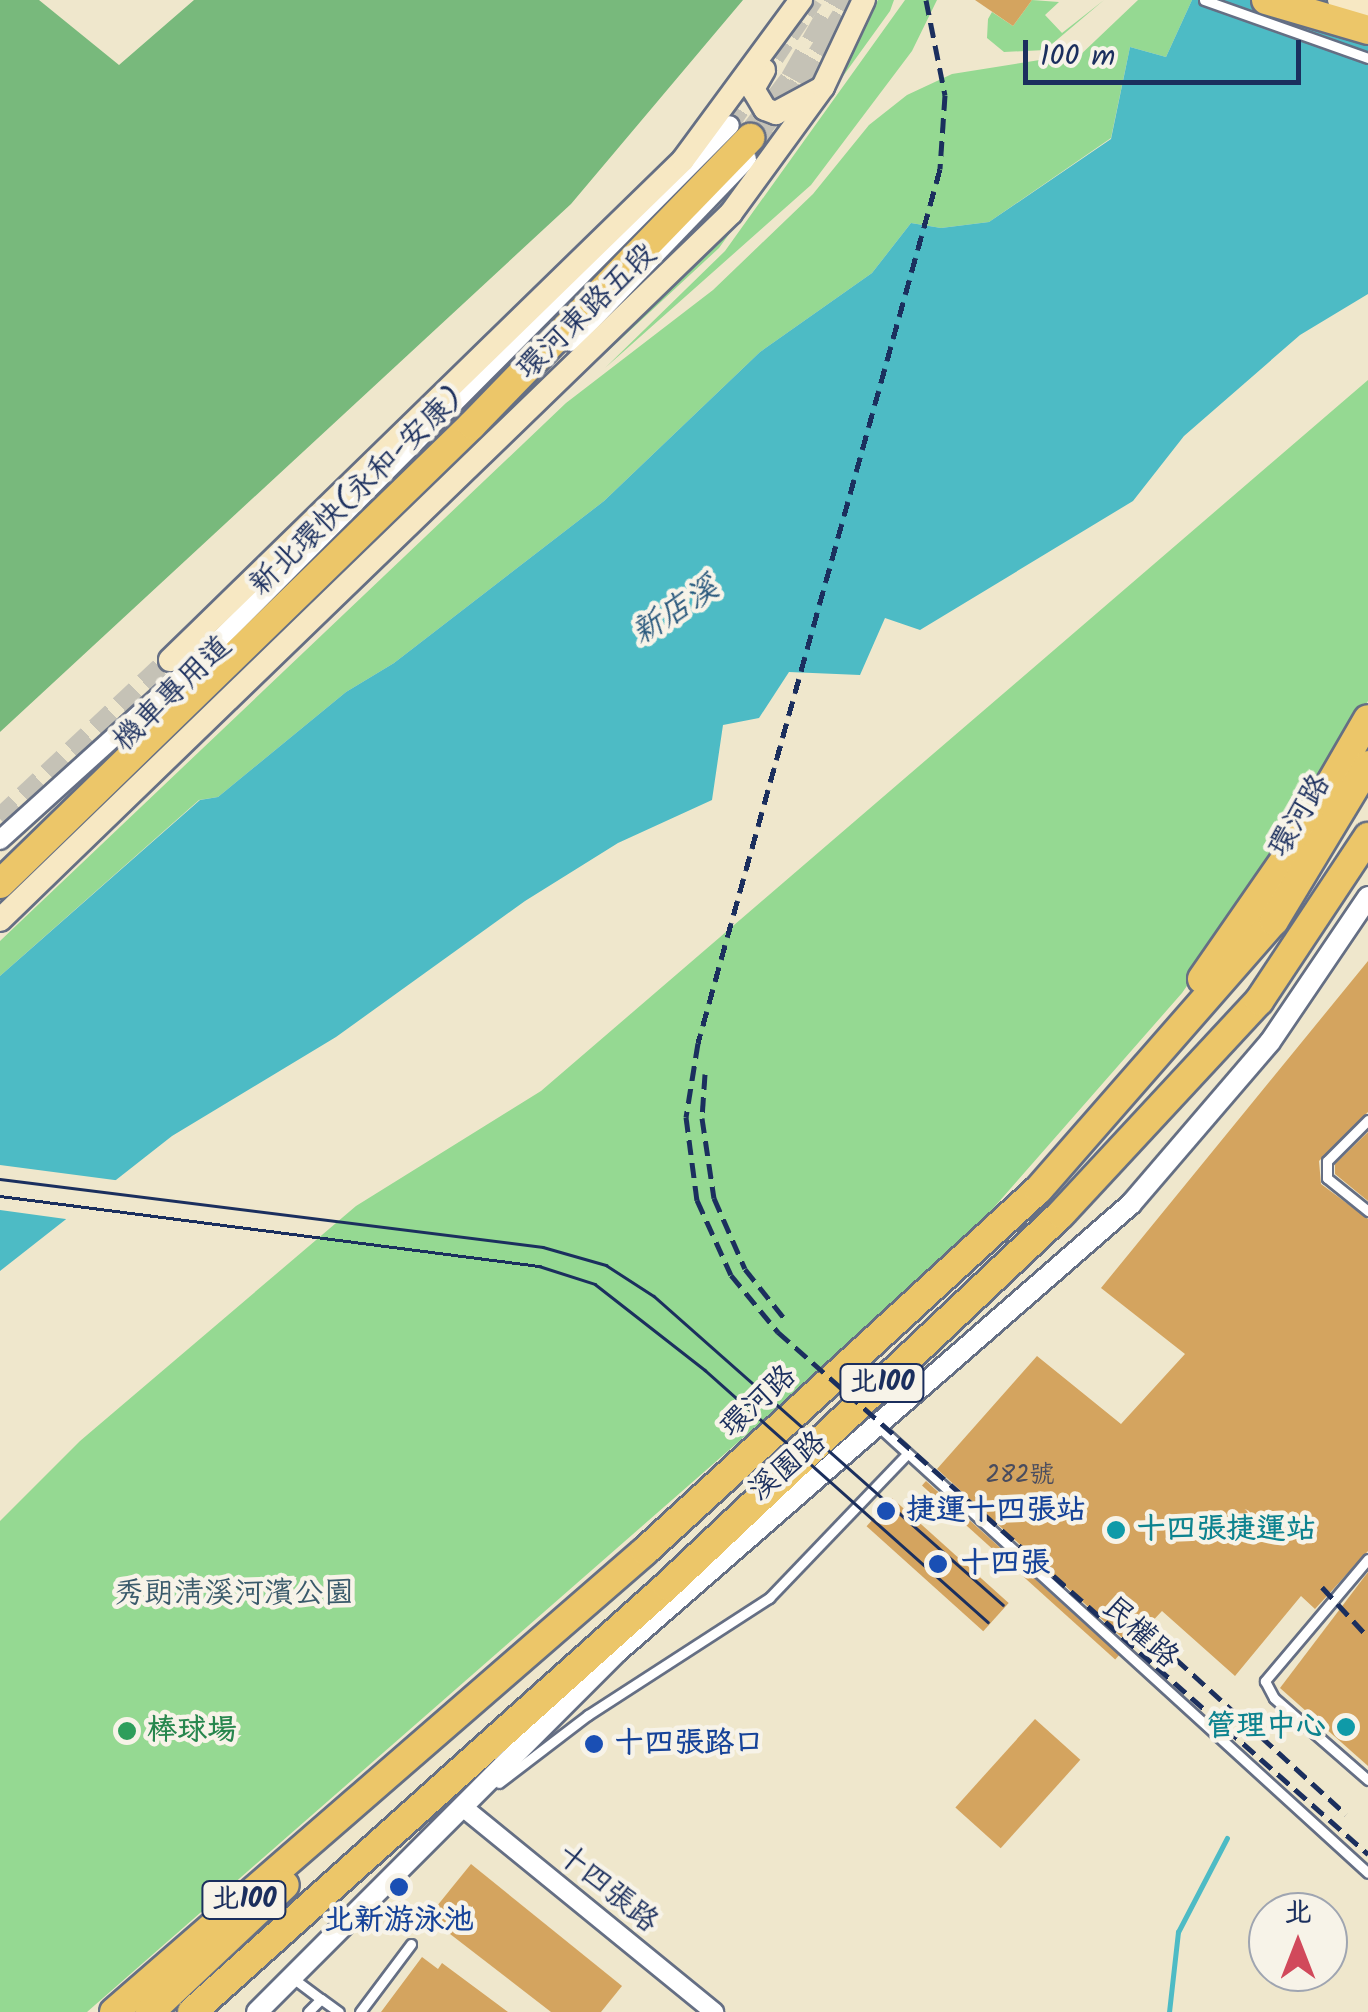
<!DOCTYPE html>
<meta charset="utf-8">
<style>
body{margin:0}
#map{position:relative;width:1368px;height:2012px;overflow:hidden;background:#efe7cc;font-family:Kalam,"LXGW WenKai TC",sans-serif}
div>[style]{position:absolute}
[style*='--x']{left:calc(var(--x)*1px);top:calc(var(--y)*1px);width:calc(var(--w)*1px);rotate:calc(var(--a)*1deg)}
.green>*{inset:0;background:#95d992}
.forest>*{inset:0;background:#78b97c}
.water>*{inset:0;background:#4dbbc5}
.pier>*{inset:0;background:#efe7cc}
.stream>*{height:5px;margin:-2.5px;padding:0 2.5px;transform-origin:2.5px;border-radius:2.5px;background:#4dbbc5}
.building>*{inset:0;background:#d4a45f;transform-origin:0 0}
.minor-tunnel>*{height:18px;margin-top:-9px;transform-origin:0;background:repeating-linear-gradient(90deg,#c5c2b6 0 18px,transparent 0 27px)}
.secondary-tunnel>*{height:22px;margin-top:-11px;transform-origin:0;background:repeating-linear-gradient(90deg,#c5c2b6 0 22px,transparent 0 33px)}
.trunk-tunnel>*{height:28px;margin-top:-14px;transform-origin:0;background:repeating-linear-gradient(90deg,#c5c2b6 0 28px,transparent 0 42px)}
.roads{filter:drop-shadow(2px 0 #656f84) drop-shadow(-2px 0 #656f84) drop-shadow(0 2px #656f84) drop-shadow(0 -2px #656f84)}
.service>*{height:9px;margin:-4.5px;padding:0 4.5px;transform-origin:4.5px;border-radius:4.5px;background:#fff}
.minor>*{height:18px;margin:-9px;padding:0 9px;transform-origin:9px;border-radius:9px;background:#fff}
.tertiary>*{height:20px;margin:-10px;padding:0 10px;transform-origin:10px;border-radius:10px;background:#fff}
.secondary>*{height:22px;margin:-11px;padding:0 11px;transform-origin:11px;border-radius:11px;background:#f7e8c3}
.trunk>*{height:28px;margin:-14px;padding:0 14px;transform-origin:14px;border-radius:14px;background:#ecc669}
.tram>*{height:2.5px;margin:-1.25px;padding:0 1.25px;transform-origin:1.25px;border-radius:1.25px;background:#1b2f5e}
.rail>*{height:5px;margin-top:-2.5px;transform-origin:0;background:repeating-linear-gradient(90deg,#1b2f5e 0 15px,transparent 0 23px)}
.dots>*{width:28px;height:28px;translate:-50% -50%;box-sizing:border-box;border:5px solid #f7f3e8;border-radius:50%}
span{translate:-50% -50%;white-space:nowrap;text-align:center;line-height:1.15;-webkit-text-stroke:9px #f7f3e8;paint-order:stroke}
.number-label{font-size:25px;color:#494c5e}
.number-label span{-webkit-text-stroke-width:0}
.shield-label span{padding:2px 8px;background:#f7f3e8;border:2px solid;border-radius:8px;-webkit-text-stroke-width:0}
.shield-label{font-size:28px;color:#1b2f5e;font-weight:700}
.street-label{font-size:30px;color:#1b2f5e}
.transit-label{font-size:30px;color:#164399;font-weight:700}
.left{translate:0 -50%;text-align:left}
.culture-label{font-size:30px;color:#0d838f;font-weight:700}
.right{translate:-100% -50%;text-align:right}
.park-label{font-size:30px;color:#3a5a6b}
.leisure-label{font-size:30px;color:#27864d;font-weight:700}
.water-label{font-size:32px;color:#2a597d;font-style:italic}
.north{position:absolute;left:1248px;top:1892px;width:100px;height:100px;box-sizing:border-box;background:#f7f3e8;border:2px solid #9fa5b1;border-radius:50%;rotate:0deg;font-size:28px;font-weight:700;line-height:40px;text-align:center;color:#1b2f5e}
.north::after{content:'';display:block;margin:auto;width:35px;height:45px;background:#d1495b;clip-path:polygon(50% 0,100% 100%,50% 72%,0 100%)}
.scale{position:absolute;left:1023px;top:40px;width:278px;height:45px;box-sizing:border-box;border:5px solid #1b2f5e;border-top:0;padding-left:12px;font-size:30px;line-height:35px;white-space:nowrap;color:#1b2f5e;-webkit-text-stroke:8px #f7f3e8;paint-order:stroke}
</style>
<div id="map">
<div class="green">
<div style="clip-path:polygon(878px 0,894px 0,890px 11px,719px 248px,487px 463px,803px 126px)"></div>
<div style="clip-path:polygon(905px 0,937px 0,912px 51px,811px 185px,605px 368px,725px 251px)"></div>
<div style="clip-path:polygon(1032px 0,1059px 2px,1045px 15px,1062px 33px,1104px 0,1045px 50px,1004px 52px,987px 38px,988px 19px,992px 12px,1013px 26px)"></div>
<div style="clip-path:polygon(1138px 0,1192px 0,1166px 57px,1130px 47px,1111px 138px,989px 222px,941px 228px,911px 223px,872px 273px,760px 352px,604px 501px,394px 663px,346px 692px,218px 797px,199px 800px,0 976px,0 941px,566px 403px,713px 290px,813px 194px,869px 125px,907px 95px,952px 74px,1046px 59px,1067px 49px,1076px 59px)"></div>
<div style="clip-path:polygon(1368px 380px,1368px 701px,1265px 874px,1182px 993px,953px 1254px,87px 2012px,0 2012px,0 1521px,80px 1441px,356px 1206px,541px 1091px)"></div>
</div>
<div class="forest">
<div style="clip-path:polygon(0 0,39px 0,119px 65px,194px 0,743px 0,571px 204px,0 732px)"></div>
</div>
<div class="water">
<div style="clip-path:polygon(1192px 0,1368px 0,1368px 294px,1300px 335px,1184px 436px,1133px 501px,920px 630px,885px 618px,860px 675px,789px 672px,759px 718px,723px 725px,712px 800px,618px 843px,525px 901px,336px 1037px,172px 1136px,0 1271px,0 976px,200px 800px,218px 797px,346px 692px,394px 663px,604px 501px,760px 352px,872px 273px,911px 223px,941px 228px,989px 222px,1111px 139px,1130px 47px,1166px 57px)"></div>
</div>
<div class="pier">
<div style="clip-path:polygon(0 1165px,122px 1181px,73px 1220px,0 1210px)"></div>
</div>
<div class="stream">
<div style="--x:1169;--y:2012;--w:81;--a:-83.6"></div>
<div style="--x:1178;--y:1932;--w:106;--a:-62.5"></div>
</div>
<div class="building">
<div style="clip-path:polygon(975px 0,1032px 0,1013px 26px)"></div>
<div style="clip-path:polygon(1368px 961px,1368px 1112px,1319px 1161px,1321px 1184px,1368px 1219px,1368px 1551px,1315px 1609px,1301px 1596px,1235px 1676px,1162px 1611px,1130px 1645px,937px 1469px,1037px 1356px,1121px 1424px,1185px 1354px,1101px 1288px)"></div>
<div style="clip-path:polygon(1368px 1132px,1368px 1201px,1335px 1174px,1335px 1164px)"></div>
<div style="left:926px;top:1481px;width:260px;height:6px;rotate:42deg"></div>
<div style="left:892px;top:1498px;width:157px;height:38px;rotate:42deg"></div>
<div style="clip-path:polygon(1368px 1572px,1368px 1766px,1280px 1688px)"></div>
<div style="left:1035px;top:1719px;width:61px;height:119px;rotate:42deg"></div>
<div style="clip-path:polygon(471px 1864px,622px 1986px,601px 2012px,551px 2012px,428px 1917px)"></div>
<div style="clip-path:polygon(422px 1957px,438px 1969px,442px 1963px,508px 2012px,381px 2012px)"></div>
</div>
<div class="minor-tunnel">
<div style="--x:730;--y:125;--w:151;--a:-56.1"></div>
<div style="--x:760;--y:145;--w:171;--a:-58.2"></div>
</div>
<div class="secondary-tunnel">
<div style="--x:0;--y:819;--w:233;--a:-43.1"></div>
</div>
<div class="trunk-tunnel">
<div style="--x:750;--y:138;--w:73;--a:-52.8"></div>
<div style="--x:794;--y:80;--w:92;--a:-60.6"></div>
</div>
<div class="roads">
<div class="service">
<div style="--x:1204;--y:0;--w:174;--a:19.5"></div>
<div style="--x:1368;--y:1120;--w:58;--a:135"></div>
<div style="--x:1327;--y:1161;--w:17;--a:90"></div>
<div style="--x:1327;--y:1178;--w:53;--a:38.8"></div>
<div style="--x:880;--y:1428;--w:660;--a:42.36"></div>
<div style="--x:1368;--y:1559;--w:160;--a:130.2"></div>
<div style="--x:1265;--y:1681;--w:19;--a:62"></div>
<div style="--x:1274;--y:1698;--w:125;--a:41.1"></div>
<div style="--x:499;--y:1783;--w:112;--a:-37.4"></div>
<div style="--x:588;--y:1715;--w:216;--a:-32.9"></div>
<div style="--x:769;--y:1598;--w:199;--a:-46.2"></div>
<div style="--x:294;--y:1979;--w:34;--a:37"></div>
<div style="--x:308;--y:2012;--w:18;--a:-45"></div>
<div style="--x:321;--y:1999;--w:22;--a:36"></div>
<div style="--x:360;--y:2012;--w:85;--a:-53.1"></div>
</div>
<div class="minor">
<div style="--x:571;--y:342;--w:254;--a:-46.1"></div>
<div style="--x:0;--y:840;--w:263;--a:-42.1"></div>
<div style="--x:195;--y:664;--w:759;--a:-45.21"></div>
<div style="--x:464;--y:1808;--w:323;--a:39.2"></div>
</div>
<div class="tertiary">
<div style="--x:257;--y:2012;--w:509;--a:-45"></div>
<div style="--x:617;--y:1652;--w:682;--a:-41.08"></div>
<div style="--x:1131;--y:1204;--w:213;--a:-49.4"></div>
<div style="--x:1270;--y:1042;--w:175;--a:-55.9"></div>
</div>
<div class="secondary">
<div style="--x:1339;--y:0;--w:30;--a:17"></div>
<div style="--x:764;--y:70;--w:22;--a:120"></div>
<div style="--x:753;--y:89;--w:23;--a:59"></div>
<div style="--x:765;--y:109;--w:12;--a:20"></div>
<div style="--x:776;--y:113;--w:50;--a:-28.6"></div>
<div style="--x:170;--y:660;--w:716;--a:-44.26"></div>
<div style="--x:683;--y:160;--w:199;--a:-53.6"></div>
<div style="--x:0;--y:920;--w:1017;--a:-44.04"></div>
<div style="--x:731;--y:213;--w:156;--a:-53.9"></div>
<div style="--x:823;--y:87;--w:96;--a:-64.8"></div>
</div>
<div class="trunk">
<div style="--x:1266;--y:0;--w:106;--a:16.4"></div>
<div style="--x:0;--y:884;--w:658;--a:-44.2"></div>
<div style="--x:472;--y:425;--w:400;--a:-45.9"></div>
<div style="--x:1202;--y:979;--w:165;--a:-55.3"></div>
<div style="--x:1296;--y:843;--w:143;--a:-59.9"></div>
<div style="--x:114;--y:2012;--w:703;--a:-40.96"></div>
<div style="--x:645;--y:1551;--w:535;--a:-42.58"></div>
<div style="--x:1039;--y:1189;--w:356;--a:-48.8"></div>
<div style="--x:1274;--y:921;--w:182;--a:-58.9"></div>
<div style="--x:150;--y:2012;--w:185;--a:-43.3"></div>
<div style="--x:192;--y:2012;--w:638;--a:-41.89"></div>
<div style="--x:667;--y:1586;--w:542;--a:-43.35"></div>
<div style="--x:1061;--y:1214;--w:291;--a:-47.1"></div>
<div style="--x:1259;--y:1001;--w:197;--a:-56.4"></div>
</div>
</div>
<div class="tram">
<div style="--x:0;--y:1179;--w:547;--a:7.14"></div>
<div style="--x:543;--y:1247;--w:66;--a:15.9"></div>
<div style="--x:606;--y:1265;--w:57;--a:32.9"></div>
<div style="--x:654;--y:1296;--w:466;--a:41.5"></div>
<div style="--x:0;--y:1196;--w:544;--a:7.4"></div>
<div style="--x:539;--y:1266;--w:59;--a:17.8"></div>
<div style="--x:595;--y:1284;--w:140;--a:38"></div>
<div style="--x:705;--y:1370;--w:379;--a:41.7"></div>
</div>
<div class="rail">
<div style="--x:926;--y:0;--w:97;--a:78.7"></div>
<div style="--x:945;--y:95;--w:74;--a:93.9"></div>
<div style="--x:940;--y:169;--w:907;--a:105.48"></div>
<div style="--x:698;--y:1043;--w:75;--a:99.2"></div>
<div style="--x:686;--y:1117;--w:84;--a:82.5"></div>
<div style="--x:697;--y:1200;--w:82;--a:65.6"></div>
<div style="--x:731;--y:1275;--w:74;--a:50.5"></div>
<div style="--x:778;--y:1332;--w:788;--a:41.5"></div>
<div style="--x:705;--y:1074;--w:44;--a:93.9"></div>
<div style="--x:702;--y:1118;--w:81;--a:81.5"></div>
<div style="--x:714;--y:1198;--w:77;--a:66.4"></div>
<div style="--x:745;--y:1269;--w:63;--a:51.5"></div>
<div style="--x:1322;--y:1587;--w:68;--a:47.4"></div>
<div style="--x:1176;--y:1659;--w:230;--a:42.4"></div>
</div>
<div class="dots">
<div style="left:886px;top:1511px;background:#1a4fb4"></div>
<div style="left:1116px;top:1530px;background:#0f9aa8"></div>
<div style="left:938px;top:1564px;background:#1a4fb4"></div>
<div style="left:1346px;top:1727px;background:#0f9aa8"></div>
<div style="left:127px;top:1731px;background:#2e9e5b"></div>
<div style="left:594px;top:1744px;background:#1a4fb4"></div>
<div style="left:399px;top:1887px;background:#1a4fb4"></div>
</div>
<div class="number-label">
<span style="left:1020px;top:1475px">282號</span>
</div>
<div class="shield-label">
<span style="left:882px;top:1383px">北100</span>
<span style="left:244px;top:1900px">北100</span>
</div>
<div class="street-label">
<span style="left:587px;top:312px;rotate:-44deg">環河東路五段</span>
<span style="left:357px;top:492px;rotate:-44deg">新北環快(永和-安康)</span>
<span style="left:173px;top:694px;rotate:-44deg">機車專用道</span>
<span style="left:1300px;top:816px;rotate:-59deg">環河路</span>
<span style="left:759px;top:1402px;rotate:-43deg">環河路</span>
<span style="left:788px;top:1467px;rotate:-40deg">溪園路</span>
<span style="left:1140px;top:1633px;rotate:42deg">民權路</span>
<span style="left:607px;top:1889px;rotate:39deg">十四張路</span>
</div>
<div class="transit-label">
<span class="left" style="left:906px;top:1511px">捷運十四張站</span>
<span class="left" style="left:960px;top:1564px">十四張</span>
<span class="left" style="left:614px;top:1744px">十四張路口</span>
<span style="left:399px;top:1921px">北新游泳池</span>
</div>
<div class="culture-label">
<span class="left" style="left:1136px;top:1530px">十四張捷運站</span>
<span class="right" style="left:1326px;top:1727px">管理中心</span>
</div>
<div class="park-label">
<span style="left:234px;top:1594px">秀朗清溪河濱公園</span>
</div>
<div class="leisure-label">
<span class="left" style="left:147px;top:1731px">棒球場</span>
</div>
<div class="water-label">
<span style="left:676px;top:612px;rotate:-33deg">新店溪</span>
</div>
<div class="north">北</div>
<div class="scale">100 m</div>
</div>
